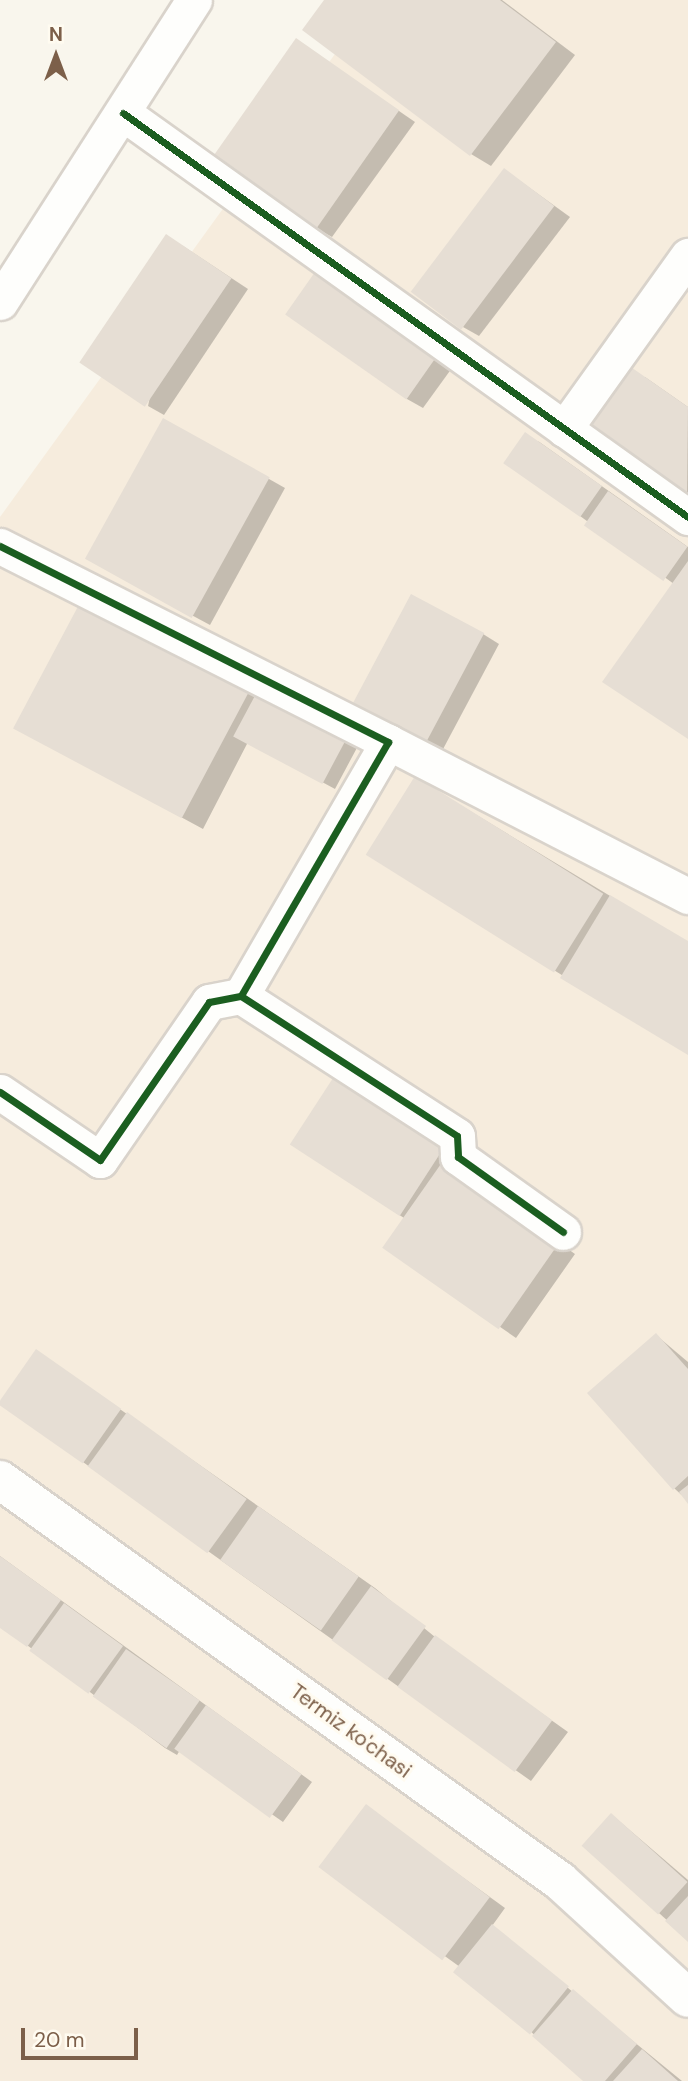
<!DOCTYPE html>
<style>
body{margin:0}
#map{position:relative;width:688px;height:2081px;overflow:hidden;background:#f9f6ed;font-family:"DM Sans",sans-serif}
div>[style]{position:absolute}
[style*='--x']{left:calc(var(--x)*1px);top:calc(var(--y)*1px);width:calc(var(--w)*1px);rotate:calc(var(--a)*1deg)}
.residential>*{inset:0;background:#f6ecdd}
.shadow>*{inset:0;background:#0003}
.building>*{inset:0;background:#e6ded4;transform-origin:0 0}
.roads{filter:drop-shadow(2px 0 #d9d3cb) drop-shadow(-2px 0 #d9d3cb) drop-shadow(0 2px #d9d3cb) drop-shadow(0 -2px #d9d3cb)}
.minor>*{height:35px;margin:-17.5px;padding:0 17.5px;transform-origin:17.5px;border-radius:17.5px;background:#fefefc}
.secondary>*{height:38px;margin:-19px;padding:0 19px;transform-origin:19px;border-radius:19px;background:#fefefc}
.cycleway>*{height:7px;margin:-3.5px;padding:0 3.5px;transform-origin:3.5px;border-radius:3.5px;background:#1b5e20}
span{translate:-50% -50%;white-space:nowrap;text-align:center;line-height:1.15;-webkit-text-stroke:6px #fffbf0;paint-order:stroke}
.street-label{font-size:21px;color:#7c5f49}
.north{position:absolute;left:21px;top:21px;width:70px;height:70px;-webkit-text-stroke:5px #fffbf0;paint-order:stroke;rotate:0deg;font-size:19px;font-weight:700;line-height:28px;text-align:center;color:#7c5f49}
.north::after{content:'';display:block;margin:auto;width:24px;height:32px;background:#7c5f49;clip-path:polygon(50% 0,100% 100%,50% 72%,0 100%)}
.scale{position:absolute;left:21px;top:2028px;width:117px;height:32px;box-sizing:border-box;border:4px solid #7c5f49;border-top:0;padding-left:9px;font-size:21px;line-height:24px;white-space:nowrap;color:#7c5f49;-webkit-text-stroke:5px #fffbf0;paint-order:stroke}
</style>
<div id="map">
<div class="residential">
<div style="clip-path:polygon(374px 0,688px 0,688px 2081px,0 2081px,0 517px)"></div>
</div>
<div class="shadow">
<div style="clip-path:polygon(326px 0,502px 0,575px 55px,491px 166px,471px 154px)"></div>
<div style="clip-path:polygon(296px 40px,415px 122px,332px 237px,316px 228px)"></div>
<div style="clip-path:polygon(505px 170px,570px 217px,479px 336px,463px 327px)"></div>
<div style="clip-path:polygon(183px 246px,248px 289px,164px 415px,148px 406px)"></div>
<div style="clip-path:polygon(315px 274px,452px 368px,423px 408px,407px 399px)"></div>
<div style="clip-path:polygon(645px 377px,688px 407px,688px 494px,588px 424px)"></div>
<div style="clip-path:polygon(164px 420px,285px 488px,210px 625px,104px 568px)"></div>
<div style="clip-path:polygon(538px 441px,688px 547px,688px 737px,674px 584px,580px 516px)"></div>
<div style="clip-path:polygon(83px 599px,359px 744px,335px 789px,248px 742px,203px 829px,33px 737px)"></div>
<div style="clip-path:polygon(483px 634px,499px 644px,442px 751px,371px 713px)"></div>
<div style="clip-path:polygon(435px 790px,688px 943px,688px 1053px,368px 855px)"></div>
<div style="clip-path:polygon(352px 1087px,460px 1157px,460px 1173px,575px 1254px,516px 1338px,384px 1247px,404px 1218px,291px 1144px)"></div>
<div style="clip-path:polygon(656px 1335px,688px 1362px,688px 1501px,674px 1488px)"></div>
<div style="clip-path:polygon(37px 1351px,375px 1588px,435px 1637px,568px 1732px,531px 1781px,0 1403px)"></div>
<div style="clip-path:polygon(0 1556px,312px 1782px,283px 1822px,180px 1750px,177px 1755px,165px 1748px,0 1625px)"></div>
<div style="clip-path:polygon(366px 1807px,505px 1908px,492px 1926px,682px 2081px,585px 2081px,460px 1967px,321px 1867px)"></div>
<div style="clip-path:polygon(612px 1815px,688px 1880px,688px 1939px,584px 1846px)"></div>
</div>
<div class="building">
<div style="clip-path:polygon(324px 0,500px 0,556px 42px,470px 156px,302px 30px)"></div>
<div style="left:296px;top:38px;width:126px;height:145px;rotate:35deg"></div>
<div style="left:504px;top:168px;width:63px;height:155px;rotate:37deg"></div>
<div style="left:166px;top:234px;width:79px;height:155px;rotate:34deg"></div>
<div style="left:315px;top:272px;width:148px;height:52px;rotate:35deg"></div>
<div style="clip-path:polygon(628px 365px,688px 407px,687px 495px,586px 425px)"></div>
<div style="left:163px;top:418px;width:122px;height:161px;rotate:29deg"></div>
<div style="left:525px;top:432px;width:94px;height:38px;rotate:35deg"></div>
<div style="left:608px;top:491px;width:97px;height:42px;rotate:35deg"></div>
<div style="clip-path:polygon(688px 561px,688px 739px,602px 682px)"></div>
<div style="left:411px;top:594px;width:83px;height:125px;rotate:28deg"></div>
<div style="left:83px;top:597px;width:191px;height:149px;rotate:28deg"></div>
<div style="left:259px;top:688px;width:101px;height:55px;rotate:28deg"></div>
<div style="left:415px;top:776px;width:222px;height:93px;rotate:32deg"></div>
<div style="clip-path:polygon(610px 895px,688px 941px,688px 1055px,560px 978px)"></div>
<div style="left:335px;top:1075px;width:131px;height:83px;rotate:33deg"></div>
<div style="left:443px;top:1161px;width:142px;height:106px;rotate:35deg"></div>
<div style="clip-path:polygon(656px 1333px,688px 1369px,688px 1476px,673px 1490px,587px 1393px)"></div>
<div style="left:36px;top:1349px;width:104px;height:67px;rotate:35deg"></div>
<div style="left:127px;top:1412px;width:148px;height:67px;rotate:36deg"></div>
<div style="clip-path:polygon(688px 1485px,688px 1504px,679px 1492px)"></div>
<div style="left:258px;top:1506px;width:123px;height:66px;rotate:35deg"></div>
<div style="clip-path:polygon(0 1556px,61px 1600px,27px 1647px,0 1628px)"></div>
<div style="left:371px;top:1586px;width:68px;height:67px;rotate:36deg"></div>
<div style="left:64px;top:1603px;width:73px;height:59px;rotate:36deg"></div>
<div style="left:435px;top:1635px;width:145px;height:64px;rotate:36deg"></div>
<div style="left:126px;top:1649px;width:90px;height:58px;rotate:35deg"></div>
<div style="left:206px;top:1705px;width:118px;height:54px;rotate:36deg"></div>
<div style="left:366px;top:1804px;width:155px;height:79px;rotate:37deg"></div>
<div style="left:611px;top:1813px;width:103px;height:44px;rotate:42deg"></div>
<div style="clip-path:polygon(688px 1896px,688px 1942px,665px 1921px)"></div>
<div style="left:492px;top:1924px;width:99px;height:62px;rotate:39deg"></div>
<div style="clip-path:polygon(573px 1989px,637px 2044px,605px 2081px,583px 2081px,532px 2036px)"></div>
<div style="clip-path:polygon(642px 2049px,678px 2081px,613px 2081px)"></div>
</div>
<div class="roads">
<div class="minor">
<div style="--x:123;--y:113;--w:695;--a:35.57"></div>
<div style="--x:0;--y:302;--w:359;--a:-57.3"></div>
<div style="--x:564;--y:429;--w:213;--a:-54.4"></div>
<div style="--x:0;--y:546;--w:435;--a:26.8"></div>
<div style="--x:388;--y:742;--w:293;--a:120.1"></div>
<div style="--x:241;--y:996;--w:257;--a:32.9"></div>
<div style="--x:457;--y:1136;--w:21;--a:87"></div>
<div style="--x:458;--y:1157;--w:129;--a:35.5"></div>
<div style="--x:388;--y:742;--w:337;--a:27.2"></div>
<div style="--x:0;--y:1092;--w:121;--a:34.2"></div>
<div style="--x:100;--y:1160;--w:192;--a:-55.4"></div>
<div style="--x:209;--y:1002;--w:33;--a:-11"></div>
</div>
<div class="secondary">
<div style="--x:0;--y:1480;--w:689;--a:35.61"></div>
<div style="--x:560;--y:1881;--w:173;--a:42.4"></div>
</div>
</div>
<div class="cycleway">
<div style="--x:123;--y:113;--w:695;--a:35.57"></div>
<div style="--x:0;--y:546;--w:435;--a:26.8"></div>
<div style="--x:388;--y:742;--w:293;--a:120.1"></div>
<div style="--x:241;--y:996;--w:257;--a:32.9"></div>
<div style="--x:457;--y:1136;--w:21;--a:87"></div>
<div style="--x:458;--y:1157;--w:129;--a:35.5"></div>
<div style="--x:0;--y:1092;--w:121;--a:34.2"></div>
<div style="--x:100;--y:1160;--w:192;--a:-55.4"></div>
<div style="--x:209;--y:1002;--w:33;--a:-11"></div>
</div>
<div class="street-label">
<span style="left:351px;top:1731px;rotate:36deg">Termiz ko'chasi</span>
</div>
<div class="north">N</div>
<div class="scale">20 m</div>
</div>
